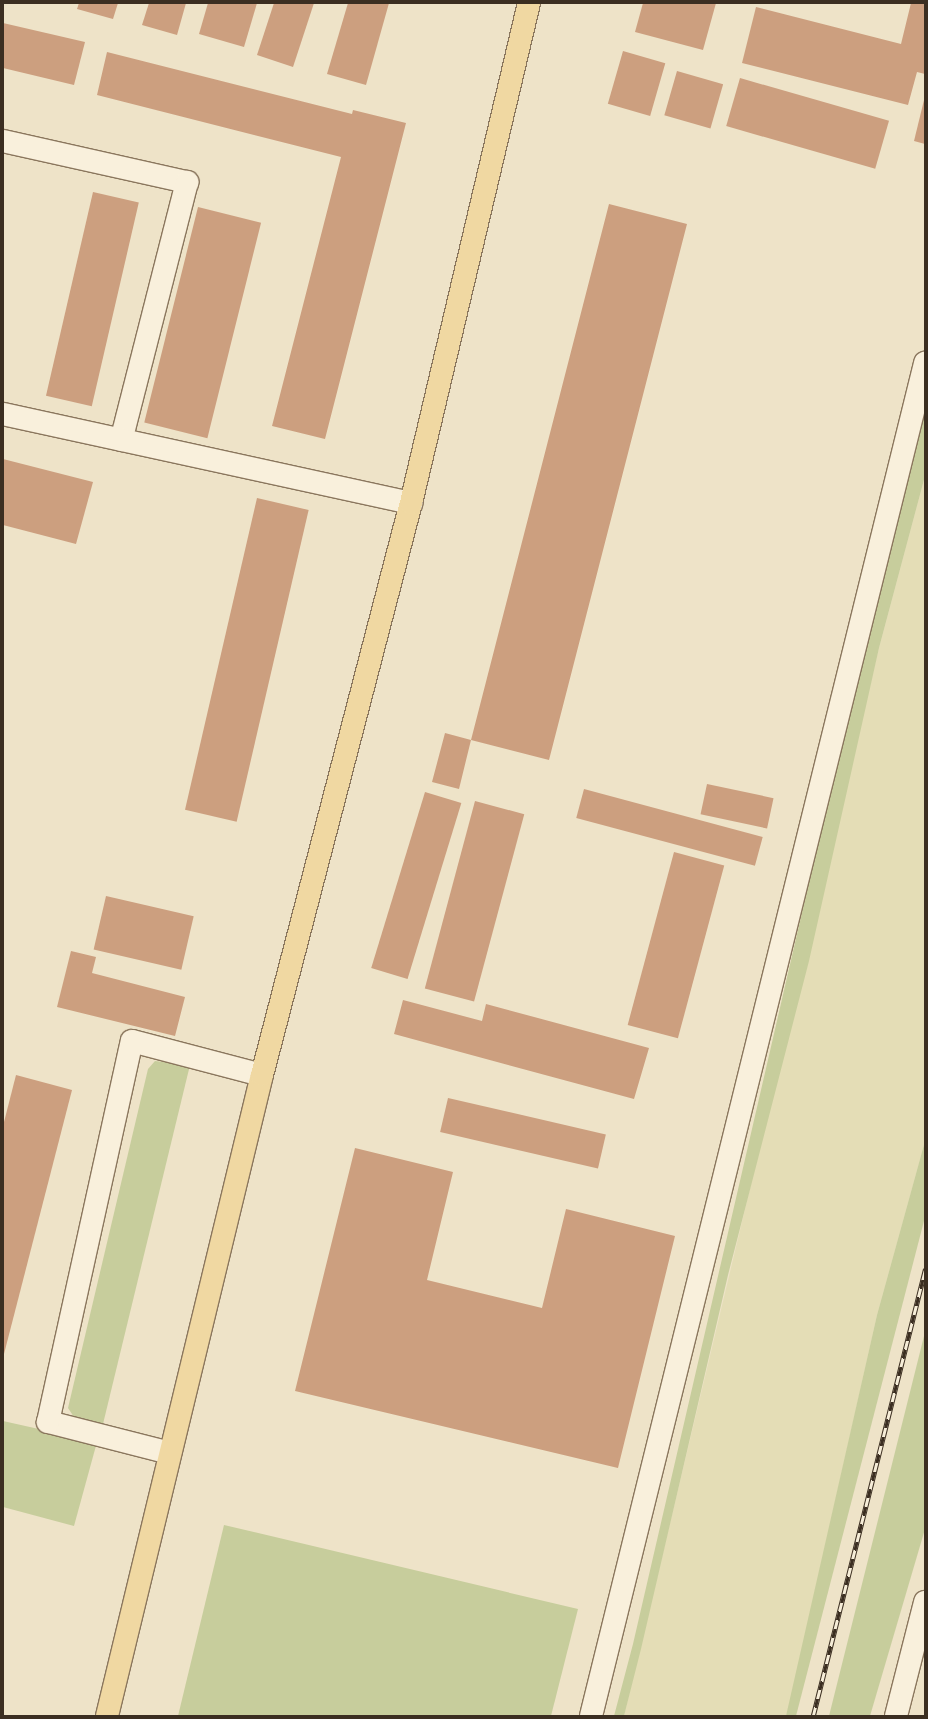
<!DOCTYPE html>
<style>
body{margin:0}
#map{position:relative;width:928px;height:1719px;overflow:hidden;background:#eee3c8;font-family:Literata,serif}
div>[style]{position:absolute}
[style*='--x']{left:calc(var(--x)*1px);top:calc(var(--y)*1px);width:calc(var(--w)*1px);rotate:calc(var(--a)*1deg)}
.farmland>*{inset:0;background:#e4ddb6}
.green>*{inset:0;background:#c7cd9c}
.building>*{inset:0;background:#cc9f7f;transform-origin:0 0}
.roads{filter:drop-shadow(1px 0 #8a765d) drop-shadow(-1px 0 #8a765d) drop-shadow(0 1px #8a765d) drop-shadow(0 -1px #8a765d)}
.minor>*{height:22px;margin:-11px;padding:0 11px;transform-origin:11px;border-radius:11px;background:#f9f0dc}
.major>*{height:22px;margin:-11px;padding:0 11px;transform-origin:11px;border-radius:11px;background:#f0d8a2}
.rail>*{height:4.5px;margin-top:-2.25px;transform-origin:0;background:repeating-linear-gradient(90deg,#f6edd8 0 9px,#3b2e21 0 18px);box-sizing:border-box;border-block:1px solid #3b2e21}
span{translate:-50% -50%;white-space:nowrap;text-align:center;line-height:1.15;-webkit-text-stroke:4px #f6edd8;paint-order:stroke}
.frame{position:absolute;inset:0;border:4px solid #3b2e21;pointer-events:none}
</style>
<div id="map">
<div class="farmland">
<div style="clip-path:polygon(925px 476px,925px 1141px,877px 1315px,788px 1711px,786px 1716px,624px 1716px,879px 648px)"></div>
</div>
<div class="green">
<div style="clip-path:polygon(925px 413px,925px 476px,879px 648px,809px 961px,728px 1275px,641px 1649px,624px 1716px,614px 1716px,633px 1644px,822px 826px)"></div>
<div style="clip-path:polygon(155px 1061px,190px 1065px,103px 1424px,74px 1417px,68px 1408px,148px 1069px)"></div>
<div style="clip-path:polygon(925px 1141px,925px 1217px,796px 1716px,786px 1716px,877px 1315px)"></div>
<div style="clip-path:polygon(925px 1332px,925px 1529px,870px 1716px,829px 1716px)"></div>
<div style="clip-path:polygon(3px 1421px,97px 1442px,74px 1526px,3px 1507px)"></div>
<div style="clip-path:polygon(224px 1525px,578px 1609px,551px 1716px,178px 1716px)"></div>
</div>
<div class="building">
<div style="clip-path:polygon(79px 3px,118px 3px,113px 19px,77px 9px)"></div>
<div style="clip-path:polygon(149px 3px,186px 3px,177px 35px,142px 25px)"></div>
<div style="clip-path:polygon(208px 3px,257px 3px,244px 47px,199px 34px)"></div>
<div style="clip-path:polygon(274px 3px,314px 3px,293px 67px,257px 55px)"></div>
<div style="clip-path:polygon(348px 3px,389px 3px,366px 85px,327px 74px)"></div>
<div style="clip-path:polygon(643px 3px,716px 3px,703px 50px,635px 32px)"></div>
<div style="clip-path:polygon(911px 3px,925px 3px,925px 74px,917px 72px,908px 105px,742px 63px,756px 7px,901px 44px)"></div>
<div style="clip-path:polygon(3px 23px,85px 42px,74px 85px,3px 68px)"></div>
<div style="left:623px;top:51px;width:44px;height:55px;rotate:16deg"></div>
<div style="clip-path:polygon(107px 52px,352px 114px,353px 110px,406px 123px,325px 439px,272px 426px,341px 157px,97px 95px)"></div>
<div style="left:677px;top:71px;width:48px;height:46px;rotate:16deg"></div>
<div style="left:740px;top:78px;width:155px;height:50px;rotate:16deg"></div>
<div style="clip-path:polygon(924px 100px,925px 100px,925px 144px,914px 141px)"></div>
<div style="left:93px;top:192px;width:47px;height:209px;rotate:13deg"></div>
<div style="clip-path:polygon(609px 204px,687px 224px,549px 760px,471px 740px,459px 789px,432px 782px,445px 733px,471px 740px)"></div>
<div style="left:198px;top:207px;width:65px;height:222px;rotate:14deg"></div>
<div style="clip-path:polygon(3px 459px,93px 482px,76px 544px,3px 525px)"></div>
<div style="left:257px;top:498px;width:53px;height:320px;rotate:13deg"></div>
<div style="left:707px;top:784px;width:68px;height:31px;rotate:12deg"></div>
<div style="left:584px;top:789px;width:185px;height:30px;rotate:15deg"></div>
<div style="left:425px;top:792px;width:38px;height:184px;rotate:17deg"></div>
<div style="left:475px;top:801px;width:51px;height:194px;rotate:15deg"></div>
<div style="left:674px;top:852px;width:52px;height:179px;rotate:15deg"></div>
<div style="left:106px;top:896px;width:90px;height:55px;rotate:13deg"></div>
<div style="clip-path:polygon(71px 951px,96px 957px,92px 973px,185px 997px,175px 1036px,57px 1007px)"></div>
<div style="clip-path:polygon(403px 1000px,482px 1021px,486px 1004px,649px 1048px,634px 1099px,394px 1034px)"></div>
<div style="clip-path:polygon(16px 1075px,72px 1090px,4px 1354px,3px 1126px)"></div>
<div style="left:448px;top:1098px;width:162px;height:35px;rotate:13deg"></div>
<div style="clip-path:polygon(355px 1148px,453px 1172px,427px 1280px,542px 1308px,566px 1209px,675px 1236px,618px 1468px,295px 1391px)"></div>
</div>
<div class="roads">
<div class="minor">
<div style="--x:3;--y:141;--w:189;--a:12.6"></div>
<div style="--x:187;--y:182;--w:266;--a:104.3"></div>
<div style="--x:3;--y:414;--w:418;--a:12.3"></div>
<div style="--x:170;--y:1453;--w:126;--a:-165.7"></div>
<div style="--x:48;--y:1422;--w:390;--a:-77.6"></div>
<div style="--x:132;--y:1041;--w:134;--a:14.7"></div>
<div style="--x:591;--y:1716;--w:1394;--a:-76.13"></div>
<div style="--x:896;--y:1716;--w:118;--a:-75.7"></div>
</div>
<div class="major">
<div style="--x:107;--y:1716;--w:659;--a:-76.41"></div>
<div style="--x:262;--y:1075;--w:591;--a:-75.4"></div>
<div style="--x:411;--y:503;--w:514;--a:-76.72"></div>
</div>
</div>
<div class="rail">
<div style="--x:813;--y:1716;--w:461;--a:-75.9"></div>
</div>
<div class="frame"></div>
</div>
